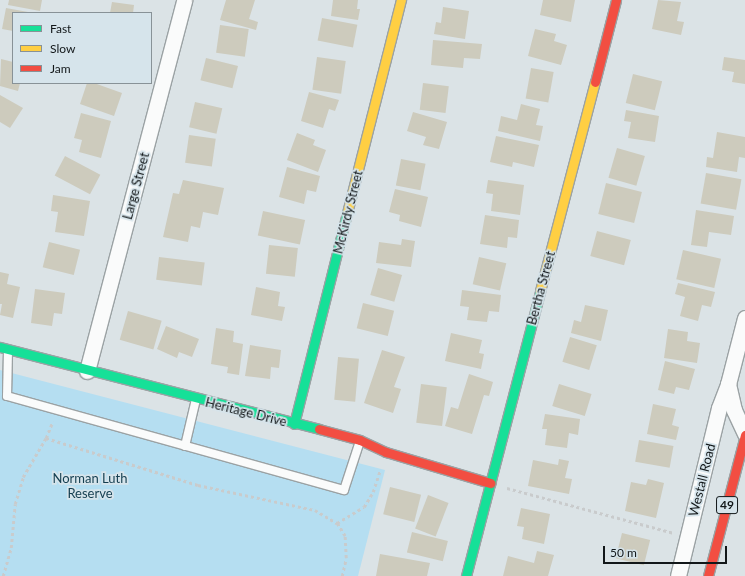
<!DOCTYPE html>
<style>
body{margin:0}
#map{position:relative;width:745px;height:576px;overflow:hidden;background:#dbe3e6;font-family:Lato,sans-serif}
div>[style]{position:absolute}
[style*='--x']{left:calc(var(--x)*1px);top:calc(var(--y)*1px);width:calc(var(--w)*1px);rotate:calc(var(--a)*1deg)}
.green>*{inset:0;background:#b5def1}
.building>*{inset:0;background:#cdcbbd;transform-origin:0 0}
.path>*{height:2.5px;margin-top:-1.25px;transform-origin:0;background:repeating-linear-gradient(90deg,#c9cbcc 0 3px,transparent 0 6px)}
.roads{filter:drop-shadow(1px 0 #9ba2a4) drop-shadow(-1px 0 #9ba2a4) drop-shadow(0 1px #9ba2a4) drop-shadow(0 -1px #9ba2a4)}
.lane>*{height:8px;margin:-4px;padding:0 4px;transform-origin:4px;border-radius:4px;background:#fafbfb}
.street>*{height:15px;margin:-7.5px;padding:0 7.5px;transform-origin:7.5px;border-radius:7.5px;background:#fafbfb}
.fast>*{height:9px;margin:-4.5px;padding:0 4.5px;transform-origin:4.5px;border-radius:4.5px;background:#16e098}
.slow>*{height:9px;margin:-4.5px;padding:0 4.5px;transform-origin:4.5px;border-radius:4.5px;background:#ffcf43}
.jam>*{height:9px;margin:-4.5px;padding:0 4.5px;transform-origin:4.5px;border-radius:4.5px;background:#f24e42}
span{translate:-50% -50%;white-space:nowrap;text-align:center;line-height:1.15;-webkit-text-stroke:3.5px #d6e4eb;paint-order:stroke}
.shield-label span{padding:1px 3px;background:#d6e4eb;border:1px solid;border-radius:3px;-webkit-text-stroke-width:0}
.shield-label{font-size:12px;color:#121719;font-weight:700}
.street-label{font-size:13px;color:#121719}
.park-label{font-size:13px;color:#143e50}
.legend{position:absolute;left:12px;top:12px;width:140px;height:72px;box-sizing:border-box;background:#d6e4eb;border:1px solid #889297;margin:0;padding:5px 7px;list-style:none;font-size:12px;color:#121719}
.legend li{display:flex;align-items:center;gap:8px;height:20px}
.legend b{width:20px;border:1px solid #889297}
.scale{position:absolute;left:603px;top:546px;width:124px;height:18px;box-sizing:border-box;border:2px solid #121719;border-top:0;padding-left:5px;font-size:12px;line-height:14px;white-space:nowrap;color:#121719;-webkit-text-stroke:3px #d6e4eb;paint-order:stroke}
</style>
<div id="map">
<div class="green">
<div style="clip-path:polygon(0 370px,385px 470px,358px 576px,0 576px)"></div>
</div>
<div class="building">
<div style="clip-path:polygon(9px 0,42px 0,40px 11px,8px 5px)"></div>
<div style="clip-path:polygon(226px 0,255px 0,249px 19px,258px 22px,256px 30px,220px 20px)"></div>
<div style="clip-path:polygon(333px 0,358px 0,357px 9px,360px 9px,358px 20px,331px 16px)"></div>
<div style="clip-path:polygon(543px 0,575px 0,571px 22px,540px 15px)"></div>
<div style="clip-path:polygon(658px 0,681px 2px,677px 21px,684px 22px,681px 35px,652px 29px)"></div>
<div style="clip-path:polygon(112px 2px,134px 5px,133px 13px,110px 13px)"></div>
<div style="clip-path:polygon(443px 7px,469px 11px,465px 39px,434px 34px,436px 22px,441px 23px)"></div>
<div style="clip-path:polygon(6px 8px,28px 12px,13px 13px,13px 31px,2px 29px)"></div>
<div style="left:322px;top:18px;width:36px;height:23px;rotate:11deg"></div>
<div style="left:220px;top:25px;width:29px;height:28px;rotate:8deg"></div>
<div style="clip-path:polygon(535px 29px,556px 34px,554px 41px,567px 45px,561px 65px,528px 56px)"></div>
<div style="clip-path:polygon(433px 40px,482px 44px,480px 59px,464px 58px,463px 68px,431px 65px)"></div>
<div style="left:317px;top:57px;width:29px;height:33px;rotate:8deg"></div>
<div style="clip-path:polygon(724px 57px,745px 60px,745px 84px,732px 82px,734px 72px,722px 70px)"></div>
<div style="left:206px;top:58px;width:33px;height:23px;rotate:14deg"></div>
<div style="clip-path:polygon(1px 59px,13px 62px,13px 83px,20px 83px,18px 91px,0 86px)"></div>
<div style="left:531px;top:68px;width:23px;height:31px;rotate:10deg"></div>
<div style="left:633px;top:74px;width:30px;height:30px;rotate:14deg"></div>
<div style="clip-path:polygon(87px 83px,94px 83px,122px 93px,114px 116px,80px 104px)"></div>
<div style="left:423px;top:83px;width:26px;height:27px;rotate:7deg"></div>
<div style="clip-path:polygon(309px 92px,339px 100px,335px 111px,329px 109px,323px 128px,301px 121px)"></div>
<div style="clip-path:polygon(0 95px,23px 108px,10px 128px,0 122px)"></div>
<div style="left:195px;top:102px;width:28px;height:26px;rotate:13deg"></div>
<div style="clip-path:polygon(521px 104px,540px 109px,536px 125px,543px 126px,540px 141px,498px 131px,501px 116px,517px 120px)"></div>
<div style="clip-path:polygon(626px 110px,659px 116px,655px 142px,628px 138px,631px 122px,624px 121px)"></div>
<div style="clip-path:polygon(413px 112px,447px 122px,439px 149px,423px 145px,426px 137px,407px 131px)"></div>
<div style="clip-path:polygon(81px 113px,111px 121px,101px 158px,79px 152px,82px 140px,74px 138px)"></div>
<div style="clip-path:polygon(717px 132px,745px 137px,745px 158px,739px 157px,737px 172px,706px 167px,707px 157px,713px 158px)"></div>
<div style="clip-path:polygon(297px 133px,315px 140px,313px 145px,326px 150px,318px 172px,287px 160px)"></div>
<div style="left:189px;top:135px;width:27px;height:28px;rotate:8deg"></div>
<div style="clip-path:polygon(496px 136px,539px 145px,534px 167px,513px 162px,512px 167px,490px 162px)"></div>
<div style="left:617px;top:148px;width:29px;height:31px;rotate:16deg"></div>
<div style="left:65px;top:156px;width:40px;height:22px;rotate:28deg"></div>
<div style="left:401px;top:159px;width:25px;height:27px;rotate:11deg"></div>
<div style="clip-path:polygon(287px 167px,320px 176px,316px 192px,307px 190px,304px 204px,279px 197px)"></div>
<div style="left:706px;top:173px;width:36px;height:31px;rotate:10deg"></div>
<div style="clip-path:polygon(183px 180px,224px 188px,218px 215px,203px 212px,200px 228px,191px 226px,188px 242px,163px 237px,173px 193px,179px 194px)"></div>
<div style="clip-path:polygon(488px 180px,524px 185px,520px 215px,491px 211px,493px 194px,486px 193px)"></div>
<div style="left:606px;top:183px;width:37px;height:32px;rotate:14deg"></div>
<div style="clip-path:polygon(395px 189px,428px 197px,421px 227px,399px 221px,400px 215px,389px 212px)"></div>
<div style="clip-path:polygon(53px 195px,90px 201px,84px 236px,55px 232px,58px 212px,51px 211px)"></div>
<div style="clip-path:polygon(696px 210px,734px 216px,731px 235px,709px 232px,707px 247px,691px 245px)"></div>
<div style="left:263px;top:211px;width:43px;height:25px;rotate:12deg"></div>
<div style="clip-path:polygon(485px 215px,519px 220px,517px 238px,508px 237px,507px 248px,480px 244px)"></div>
<div style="left:597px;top:231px;width:35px;height:26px;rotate:15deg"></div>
<div style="clip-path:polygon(402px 239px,415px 241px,411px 267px,376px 263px,379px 242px,401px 245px)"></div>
<div style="left:49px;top:242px;width:32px;height:26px;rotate:14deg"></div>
<div style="left:269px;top:245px;width:29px;height:29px;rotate:6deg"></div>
<div style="left:683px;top:250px;width:39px;height:30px;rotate:13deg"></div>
<div style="left:159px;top:257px;width:46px;height:23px;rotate:7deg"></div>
<div style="left:479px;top:257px;width:28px;height:28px;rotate:13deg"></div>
<div style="left:378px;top:268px;width:25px;height:28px;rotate:16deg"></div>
<div style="clip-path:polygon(0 272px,9px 274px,7px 284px,20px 287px,13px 318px,0 315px,2px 304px,0 304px)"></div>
<div style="clip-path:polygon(678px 283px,715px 292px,711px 307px,702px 305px,698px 321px,680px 316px,685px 297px,675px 294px)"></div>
<div style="clip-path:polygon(256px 287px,280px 292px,278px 306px,285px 307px,282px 321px,251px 315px)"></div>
<div style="clip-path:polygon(35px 289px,65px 293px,62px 314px,54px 313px,52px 326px,31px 323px)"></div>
<div style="clip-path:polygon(462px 290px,501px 295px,499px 312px,489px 311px,487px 322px,467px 320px,469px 307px,460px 306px)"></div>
<div style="left:363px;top:303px;width:32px;height:26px;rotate:14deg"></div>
<div style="clip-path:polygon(585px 305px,608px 310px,601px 341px,571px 333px,574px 320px,581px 322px)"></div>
<div style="left:128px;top:311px;width:35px;height:30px;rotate:16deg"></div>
<div style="clip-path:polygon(166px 326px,199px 339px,192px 357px,179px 352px,177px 358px,157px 349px)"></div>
<div style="clip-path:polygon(216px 328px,234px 331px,233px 342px,243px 344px,239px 375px,227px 373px,228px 367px,211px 364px)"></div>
<div style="clip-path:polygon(668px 329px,688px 332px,687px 341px,700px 343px,697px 363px,664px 358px)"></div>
<div style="clip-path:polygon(451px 333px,482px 340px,479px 353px,484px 354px,481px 369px,445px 361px)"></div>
<div style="left:570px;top:337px;width:28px;height:26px;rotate:17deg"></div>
<div style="clip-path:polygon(250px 345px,281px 350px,279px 368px,271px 367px,270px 379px,245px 376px)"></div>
<div style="clip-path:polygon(382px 350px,405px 357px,394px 387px,401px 389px,393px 413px,364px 403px)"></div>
<div style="left:338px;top:357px;width:21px;height:43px;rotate:5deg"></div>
<div style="clip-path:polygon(665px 361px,695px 369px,689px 390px,676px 387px,674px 394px,658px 390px)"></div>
<div style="clip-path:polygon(469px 374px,493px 382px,489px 396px,484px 395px,472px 434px,445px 426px,451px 407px,458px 409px)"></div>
<div style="left:421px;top:384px;width:26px;height:39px;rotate:7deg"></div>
<div style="left:559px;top:384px;width:34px;height:23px;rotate:17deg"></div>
<div style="clip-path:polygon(653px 404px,676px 409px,672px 425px,679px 427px,676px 440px,647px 434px)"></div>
<div style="clip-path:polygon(545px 414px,580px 419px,578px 435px,569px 433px,567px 448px,545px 445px,547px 429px,542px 429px)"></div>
<div style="left:639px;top:440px;width:35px;height:22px;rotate:10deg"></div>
<div style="clip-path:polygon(559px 459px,569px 461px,565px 478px,572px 479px,569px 494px,528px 486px,533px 460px,558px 465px)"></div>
<div style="clip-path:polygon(648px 479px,664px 483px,656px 518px,625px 511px,631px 482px,646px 485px)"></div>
<div style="left:390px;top:487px;width:32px;height:28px;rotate:14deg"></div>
<div style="left:428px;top:495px;width:22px;height:36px;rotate:21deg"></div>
<div style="clip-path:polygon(521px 508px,550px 514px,544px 544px,522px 539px,524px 527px,517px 526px)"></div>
<div style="left:412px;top:532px;width:37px;height:21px;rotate:14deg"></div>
<div style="left:622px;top:533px;width:29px;height:26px;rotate:14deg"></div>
<div style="clip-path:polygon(537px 551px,554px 555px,548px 576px,503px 576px,508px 556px,534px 563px)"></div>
<div style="clip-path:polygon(380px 554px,430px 563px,427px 576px,376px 576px)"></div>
</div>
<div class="path">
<div style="--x:46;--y:438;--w:159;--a:17.2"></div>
<div style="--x:198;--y:485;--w:120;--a:12.1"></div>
<div style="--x:315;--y:510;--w:26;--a:31"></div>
<div style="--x:507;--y:488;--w:173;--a:15.1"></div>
<div style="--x:3;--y:576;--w:29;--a:-74"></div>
<div style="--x:11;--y:548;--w:44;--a:-84.8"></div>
<div style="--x:15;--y:504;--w:28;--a:-73"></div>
<div style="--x:23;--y:477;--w:45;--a:-59.5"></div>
<div style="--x:46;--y:438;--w:18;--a:-68"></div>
<div style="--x:342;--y:576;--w:18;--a:-77"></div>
<div style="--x:346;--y:558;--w:22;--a:-93"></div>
<div style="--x:345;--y:536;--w:15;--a:-122"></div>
<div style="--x:337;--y:523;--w:31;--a:-31"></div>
<div style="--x:364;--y:507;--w:17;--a:-59"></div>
<div style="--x:373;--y:492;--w:23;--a:-72"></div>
</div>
<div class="roads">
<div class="lane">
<div style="--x:8;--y:350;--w:46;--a:91.2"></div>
<div style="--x:7;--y:396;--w:350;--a:15.6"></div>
<div style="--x:344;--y:490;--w:52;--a:-71.9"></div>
<div style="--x:185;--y:446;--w:48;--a:-76.8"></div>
</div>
<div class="street">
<div style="--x:745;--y:318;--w:68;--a:104.4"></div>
<div style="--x:728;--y:384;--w:27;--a:77"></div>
<div style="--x:734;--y:410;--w:26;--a:65"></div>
<div style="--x:87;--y:371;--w:383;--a:-75.3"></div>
<div style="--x:678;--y:576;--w:173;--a:-76.3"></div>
<div style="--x:719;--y:408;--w:26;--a:-69"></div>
</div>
<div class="fast">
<div style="--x:0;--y:347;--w:329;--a:14.4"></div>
<div style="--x:294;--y:424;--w:218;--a:-75.9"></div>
<div style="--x:466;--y:576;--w:294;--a:-75.4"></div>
</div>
<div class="slow">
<div style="--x:347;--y:213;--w:220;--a:-75.8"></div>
<div style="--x:540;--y:291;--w:216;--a:-75.3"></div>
</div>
<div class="jam">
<div style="--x:595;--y:82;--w:85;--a:-75.6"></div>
<div style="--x:319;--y:429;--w:42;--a:15"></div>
<div style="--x:360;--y:440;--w:29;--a:25"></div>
<div style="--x:386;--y:452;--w:109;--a:16.6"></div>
<div style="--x:708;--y:576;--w:146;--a:-75.3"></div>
</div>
</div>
<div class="shield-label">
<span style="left:727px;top:505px">49</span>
</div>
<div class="street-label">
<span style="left:136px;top:186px;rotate:-75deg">Large Street</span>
<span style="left:348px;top:212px;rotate:-76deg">McKirdy Street</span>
<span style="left:541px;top:288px;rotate:-75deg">Bertha Street</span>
<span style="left:246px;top:412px;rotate:14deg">Heritage Drive</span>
<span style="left:702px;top:480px;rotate:-76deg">Westall Road</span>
</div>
<div class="park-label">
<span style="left:90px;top:486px">Norman Luth<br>Reserve</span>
</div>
<ul class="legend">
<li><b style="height:5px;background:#16e098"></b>Fast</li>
<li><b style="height:5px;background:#ffcf43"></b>Slow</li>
<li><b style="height:5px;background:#f24e42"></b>Jam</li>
</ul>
<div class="scale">50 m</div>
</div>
